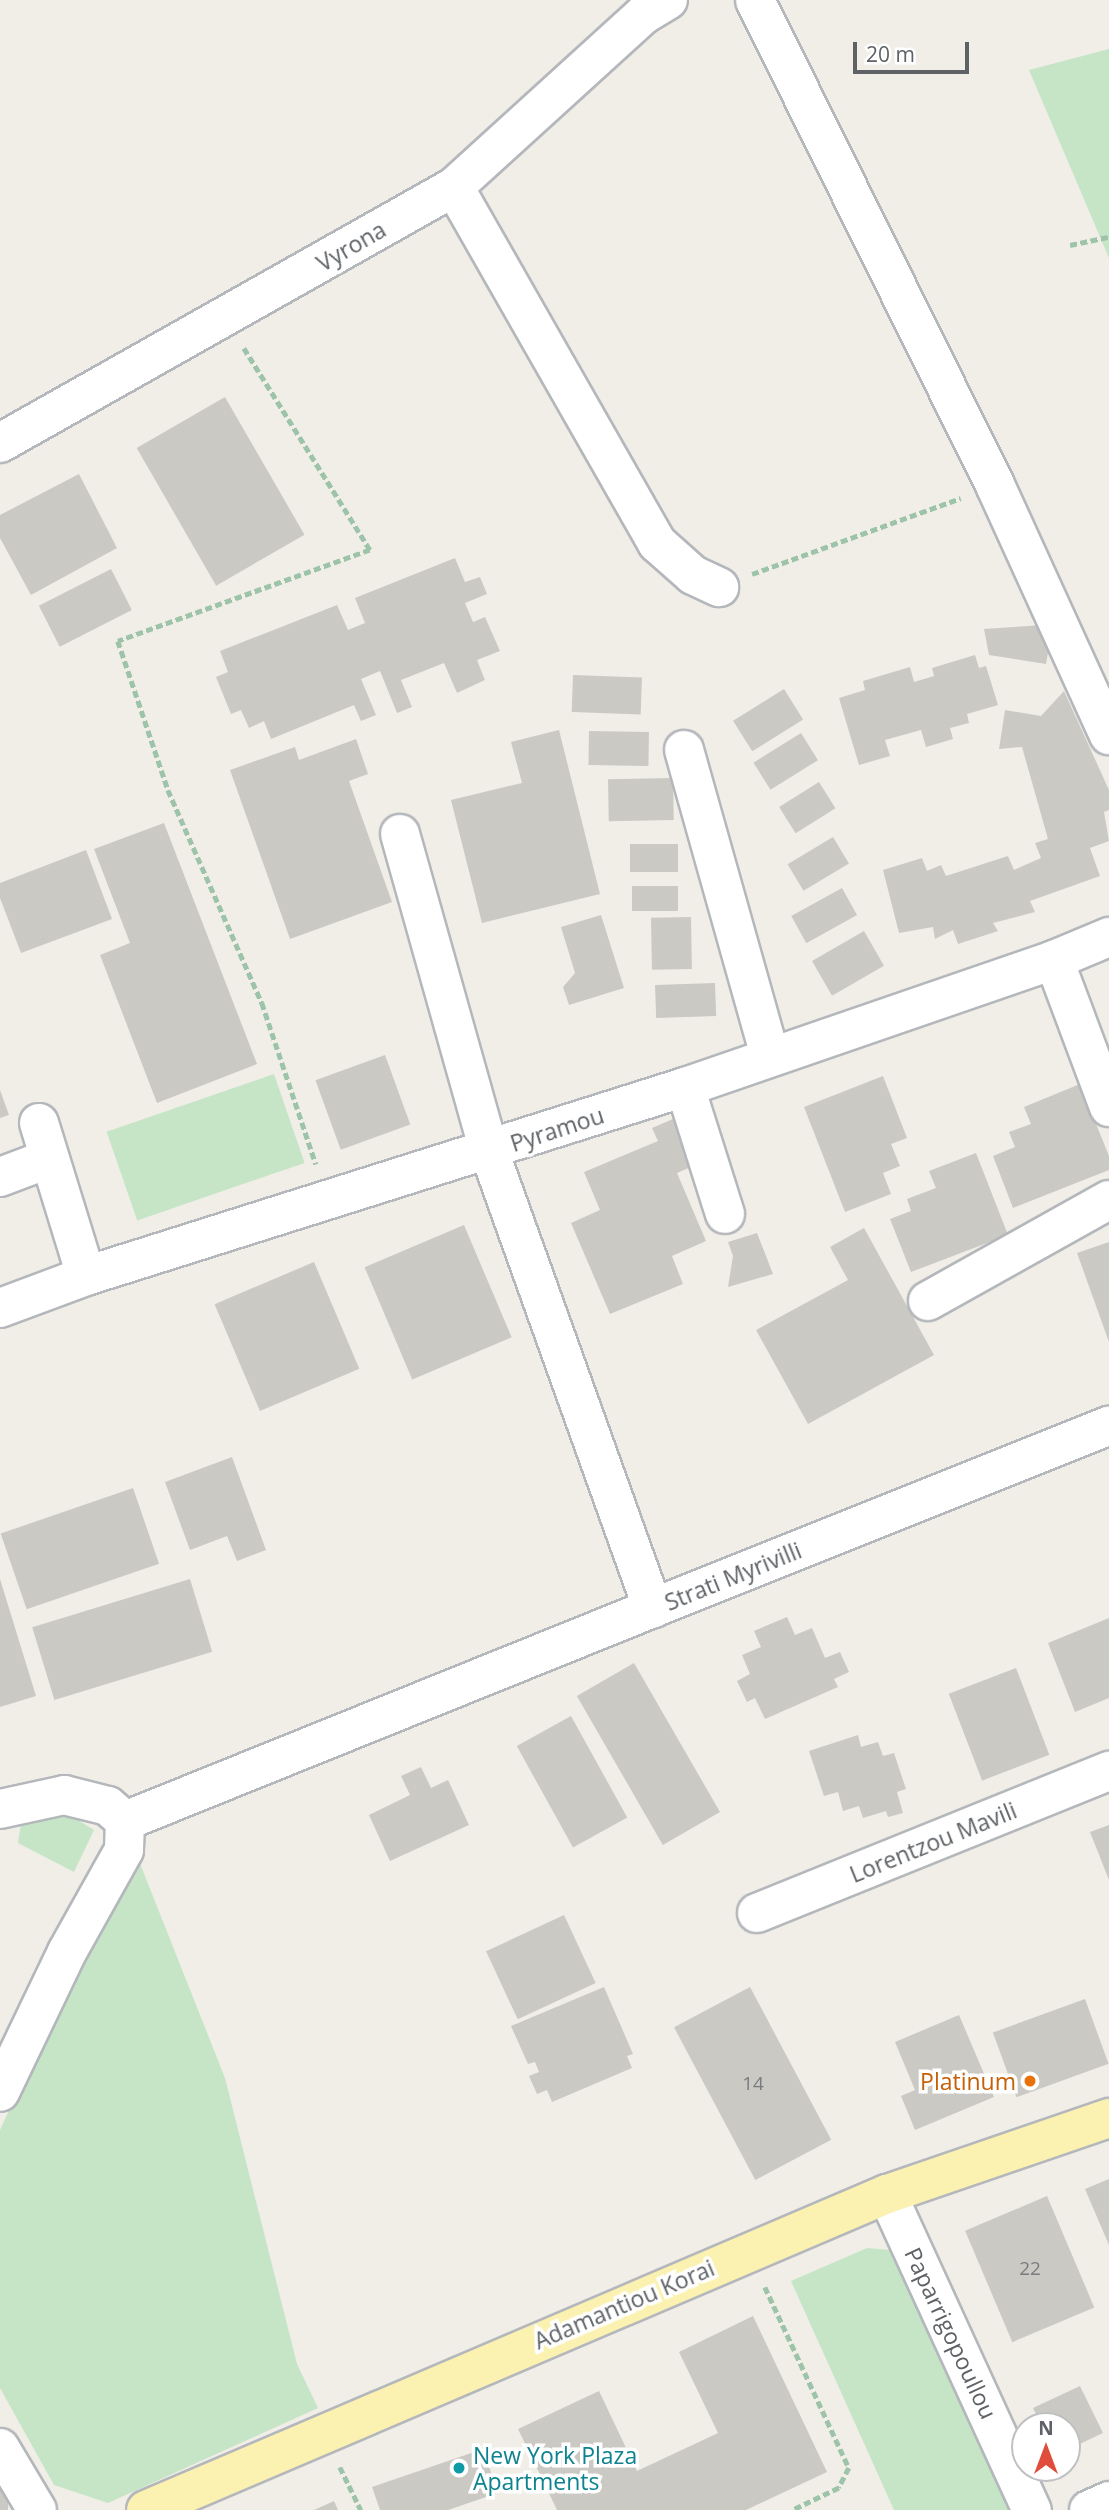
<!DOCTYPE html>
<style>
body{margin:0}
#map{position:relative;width:1109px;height:2510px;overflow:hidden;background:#f0eee7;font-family:"Open Sans",sans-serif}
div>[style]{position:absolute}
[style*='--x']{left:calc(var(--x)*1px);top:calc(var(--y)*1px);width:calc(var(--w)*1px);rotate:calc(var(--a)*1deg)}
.green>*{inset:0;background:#c5e5c6;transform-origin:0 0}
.building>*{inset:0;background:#cbc9c4;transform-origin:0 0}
.path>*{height:4.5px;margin-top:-2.25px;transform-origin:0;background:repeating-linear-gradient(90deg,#9dc4a9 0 7px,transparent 0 10.5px)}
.roads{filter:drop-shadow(2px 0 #b4b7bb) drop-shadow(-2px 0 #b4b7bb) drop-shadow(0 2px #b4b7bb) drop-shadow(0 -2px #b4b7bb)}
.minor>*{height:38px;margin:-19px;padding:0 19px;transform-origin:19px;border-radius:19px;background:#fff}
.major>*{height:38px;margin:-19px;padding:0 19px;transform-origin:19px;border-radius:19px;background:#fbf1b1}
.dots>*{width:19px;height:19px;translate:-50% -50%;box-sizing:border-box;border:4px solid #fff;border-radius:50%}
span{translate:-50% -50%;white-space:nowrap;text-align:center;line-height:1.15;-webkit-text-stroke:7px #fff;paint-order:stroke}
.number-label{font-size:19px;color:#797c7e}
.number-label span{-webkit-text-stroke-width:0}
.street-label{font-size:23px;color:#5e6266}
.food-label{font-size:23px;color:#c56008}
.right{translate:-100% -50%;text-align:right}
.culture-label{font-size:23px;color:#0d838f}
.left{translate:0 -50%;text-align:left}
.north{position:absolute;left:1011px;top:2412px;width:70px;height:70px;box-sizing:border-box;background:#fff;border:2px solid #bfc0c2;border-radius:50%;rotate:0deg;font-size:19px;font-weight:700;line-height:28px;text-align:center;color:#5e6266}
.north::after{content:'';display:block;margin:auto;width:24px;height:32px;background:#e04d3c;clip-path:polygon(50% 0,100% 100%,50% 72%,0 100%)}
.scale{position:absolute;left:853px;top:42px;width:116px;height:32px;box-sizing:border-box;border:4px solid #5e6266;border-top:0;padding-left:9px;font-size:21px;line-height:24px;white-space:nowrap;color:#5e6266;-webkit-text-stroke:5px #fff;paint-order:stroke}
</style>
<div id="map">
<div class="green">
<div style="clip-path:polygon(1109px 49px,1109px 258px,1029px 70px)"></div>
<div style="left:274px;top:1074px;width:94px;height:177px;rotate:71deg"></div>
<div style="clip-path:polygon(68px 1814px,94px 1830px,74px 1872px,18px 1843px,21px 1823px)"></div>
<div style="clip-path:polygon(139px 1861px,225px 2078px,297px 2364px,318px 2408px,108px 2503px,54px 2485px,0 2388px,0 2130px,80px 1957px)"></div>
<div style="clip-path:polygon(867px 2248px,891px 2250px,906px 2265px,1016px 2510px,894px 2510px,791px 2281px)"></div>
</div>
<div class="building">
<div style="left:225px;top:397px;width:159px;height:102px;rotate:60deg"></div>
<div style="clip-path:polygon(79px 474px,117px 548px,31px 595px,0 538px,0 515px)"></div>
<div style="clip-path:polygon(455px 558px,465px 582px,480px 577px,487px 594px,465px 603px,473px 622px,485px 617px,500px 651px,477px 660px,485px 680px,457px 693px,444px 663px,401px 680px,412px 707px,397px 713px,380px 671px,361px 679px,376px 715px,361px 721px,354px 705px,271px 739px,264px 721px,249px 728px,241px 710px,231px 714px,216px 677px,228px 672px,220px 651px,337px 605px,348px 630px,365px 623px,355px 598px)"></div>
<div style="left:111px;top:569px;width:46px;height:81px;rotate:63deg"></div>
<div style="clip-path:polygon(1043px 625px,1049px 647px,1046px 664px,989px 655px,984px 629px)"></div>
<div style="clip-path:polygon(975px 655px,979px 668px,986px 666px,998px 705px,967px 714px,969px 723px,950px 728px,953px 739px,926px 747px,921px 730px,885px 740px,890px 756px,859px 765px,839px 698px,865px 690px,863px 681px,910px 667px,914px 682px,934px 676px,932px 668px)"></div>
<div style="left:573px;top:675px;width:69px;height:37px;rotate:2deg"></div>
<div style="left:784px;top:689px;width:36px;height:60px;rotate:58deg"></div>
<div style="clip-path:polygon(1064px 691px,1109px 790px,1109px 810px,1104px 812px,1109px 841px,1090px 848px,1100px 876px,1030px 901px,1035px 912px,993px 923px,998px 931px,958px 944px,953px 930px,935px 939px,933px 927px,899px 933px,883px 870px,922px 858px,927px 871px,941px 865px,946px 876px,1008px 856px,1014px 870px,1041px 858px,1035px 843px,1048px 839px,1022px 747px,999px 749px,1005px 710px,1041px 716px)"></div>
<div style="clip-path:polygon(559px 730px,600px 894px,482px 923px,451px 800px,522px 783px,511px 742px)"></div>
<div style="left:589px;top:731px;width:60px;height:34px;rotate:1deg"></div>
<div style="left:801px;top:733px;width:32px;height:56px;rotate:58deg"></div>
<div style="clip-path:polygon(356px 739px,368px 774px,349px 781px,392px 902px,290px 939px,230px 770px,295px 747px,299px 760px)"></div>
<div style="left:673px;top:778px;width:42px;height:65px;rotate:89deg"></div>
<div style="left:819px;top:782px;width:31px;height:47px;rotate:58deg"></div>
<div style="clip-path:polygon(164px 823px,257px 1064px,157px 1103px,100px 955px,130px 943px,94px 849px)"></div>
<div style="left:833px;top:837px;width:31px;height:53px;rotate:59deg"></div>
<div style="left:630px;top:844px;width:48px;height:28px"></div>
<div style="clip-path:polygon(86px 850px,112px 919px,21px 953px,0 898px,0 883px)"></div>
<div style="left:632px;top:886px;width:46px;height:25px"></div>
<div style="left:842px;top:888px;width:31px;height:58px;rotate:61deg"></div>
<div style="clip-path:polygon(601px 915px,624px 988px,569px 1005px,563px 987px,575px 973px,561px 927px)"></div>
<div style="left:691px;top:917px;width:52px;height:40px;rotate:89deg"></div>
<div style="left:864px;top:931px;width:40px;height:60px;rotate:60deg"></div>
<div style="left:715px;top:983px;width:33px;height:60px;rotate:88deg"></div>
<div style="left:385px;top:1055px;width:74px;height:74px;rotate:70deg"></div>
<div style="clip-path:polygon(883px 1076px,907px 1138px,891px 1144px,900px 1166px,883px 1173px,891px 1194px,845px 1212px,804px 1107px)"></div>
<div style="clip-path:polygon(1080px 1084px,1109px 1156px,1109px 1170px,1013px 1208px,993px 1156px,1015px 1147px,1009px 1132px,1031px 1124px,1024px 1107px)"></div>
<div style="clip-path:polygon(0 1090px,9px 1115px,0 1118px)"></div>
<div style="clip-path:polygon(673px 1119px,693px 1166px,677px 1173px,706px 1241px,672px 1256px,683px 1284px,610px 1314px,571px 1223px,600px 1210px,584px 1172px,658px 1141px,652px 1128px)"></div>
<div style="clip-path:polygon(976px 1153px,1008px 1235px,911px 1272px,890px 1219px,911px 1211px,907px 1199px,936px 1188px,929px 1171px)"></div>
<div style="left:464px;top:1225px;width:122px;height:108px;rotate:67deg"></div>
<div style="clip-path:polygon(864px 1228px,934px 1355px,808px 1424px,756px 1330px,848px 1280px,830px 1247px)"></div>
<div style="clip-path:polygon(757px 1233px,773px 1274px,728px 1287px,733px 1256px,728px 1242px)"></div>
<div style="clip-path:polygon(1109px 1242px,1109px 1342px,1077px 1253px)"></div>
<div style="left:314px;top:1262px;width:116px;height:108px;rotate:67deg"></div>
<div style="clip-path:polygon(232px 1457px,266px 1550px,237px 1561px,227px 1536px,190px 1550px,165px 1482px)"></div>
<div style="left:133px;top:1488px;width:80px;height:140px;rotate:71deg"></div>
<div style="clip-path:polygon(0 1579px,36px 1696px,0 1707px)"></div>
<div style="left:190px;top:1579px;width:76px;height:165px;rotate:73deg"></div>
<div style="clip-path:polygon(787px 1617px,795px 1635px,812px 1628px,825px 1658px,840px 1652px,849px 1672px,834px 1679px,838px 1687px,765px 1719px,755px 1698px,747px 1702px,737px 1681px,750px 1674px,742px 1655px,761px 1647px,754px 1631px)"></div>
<div style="clip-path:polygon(1109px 1618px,1109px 1698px,1075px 1712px,1048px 1643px)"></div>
<div style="left:634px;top:1663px;width:172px;height:66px;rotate:60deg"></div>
<div style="left:1016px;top:1668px;width:93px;height:72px;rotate:69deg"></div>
<div style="left:571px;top:1716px;width:116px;height:62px;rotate:61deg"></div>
<div style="clip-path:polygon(858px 1735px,861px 1747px,878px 1742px,883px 1756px,894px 1753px,906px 1789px,897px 1792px,903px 1813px,888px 1817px,886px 1811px,863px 1818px,859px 1806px,843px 1811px,838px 1792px,824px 1796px,809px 1751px)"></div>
<div style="clip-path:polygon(421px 1767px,431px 1788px,448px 1780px,469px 1825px,390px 1861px,369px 1815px,410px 1795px,401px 1776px)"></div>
<div style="clip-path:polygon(1109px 1825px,1109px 1880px,1090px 1832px)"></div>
<div style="left:564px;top:1915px;width:75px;height:86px;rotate:65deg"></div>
<div style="clip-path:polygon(604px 1987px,633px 2054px,627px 2056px,632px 2068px,552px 2102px,547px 2090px,537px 2094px,529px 2076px,539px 2072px,535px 2062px,528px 2064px,511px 2026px)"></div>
<div style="left:750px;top:1987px;width:173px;height:86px;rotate:62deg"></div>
<div style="left:1085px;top:1999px;width:69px;height:98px;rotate:70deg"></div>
<div style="clip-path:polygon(959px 2015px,994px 2097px,915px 2130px,901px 2096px,915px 2090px,895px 2042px)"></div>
<div style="clip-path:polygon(1109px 2179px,1109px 2245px,1085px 2189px)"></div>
<div style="left:1047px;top:2196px;width:121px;height:89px;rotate:67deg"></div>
<div style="clip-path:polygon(753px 2316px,827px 2472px,746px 2510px,557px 2510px,518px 2429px,599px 2391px,637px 2471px,718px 2433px,679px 2352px)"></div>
<div style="clip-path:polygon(1080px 2386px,1103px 2433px,1067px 2450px,1067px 2426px,1042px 2426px,1033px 2408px)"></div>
<div style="clip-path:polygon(483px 2449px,498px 2493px,448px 2510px,380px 2510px,372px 2487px)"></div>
<div style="clip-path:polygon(0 2488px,8px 2500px,8px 2510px,0 2510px)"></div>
<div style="clip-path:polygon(334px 2501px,338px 2510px,314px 2510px)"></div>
</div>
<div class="path">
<div style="--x:1070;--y:245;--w:40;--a:-12"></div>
<div style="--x:244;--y:348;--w:238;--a:58"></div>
<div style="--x:370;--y:550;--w:268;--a:160.1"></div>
<div style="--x:118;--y:641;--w:157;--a:71.4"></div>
<div style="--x:168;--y:790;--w:233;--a:66.2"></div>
<div style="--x:262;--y:1003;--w:170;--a:71.5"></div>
<div style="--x:752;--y:574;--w:222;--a:-20"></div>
<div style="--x:765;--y:2287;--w:200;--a:65.1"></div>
<div style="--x:849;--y:2468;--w:22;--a:117"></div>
<div style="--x:839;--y:2488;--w:51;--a:154.4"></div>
<div style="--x:340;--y:2467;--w:48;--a:64"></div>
</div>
<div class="roads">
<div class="minor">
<div style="--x:755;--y:0;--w:541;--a:63.67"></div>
<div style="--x:995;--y:485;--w:275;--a:65.5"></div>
<div style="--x:454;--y:187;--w:410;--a:60.3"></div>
<div style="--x:657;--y:543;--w:48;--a:41.6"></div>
<div style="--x:693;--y:575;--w:29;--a:25"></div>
<div style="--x:0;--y:443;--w:521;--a:-29.42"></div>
<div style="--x:454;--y:187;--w:256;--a:-42.3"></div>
<div style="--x:643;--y:15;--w:29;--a:-31"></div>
<div style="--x:684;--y:750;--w:318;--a:74.3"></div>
<div style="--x:400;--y:834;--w:329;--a:74.3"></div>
<div style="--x:489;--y:1151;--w:486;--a:70.3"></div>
<div style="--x:653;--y:1608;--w:491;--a:-21.8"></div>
<div style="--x:1054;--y:960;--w:157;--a:69.5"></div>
<div style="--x:685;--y:1087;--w:133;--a:72.5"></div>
<div style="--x:39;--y:1123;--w:160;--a:72.9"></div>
<div style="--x:0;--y:1177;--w:51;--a:-20.6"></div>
<div style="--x:928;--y:1301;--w:207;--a:-29.2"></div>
<div style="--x:0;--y:1308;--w:92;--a:-20.4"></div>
<div style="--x:86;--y:1276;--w:628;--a:-17.51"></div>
<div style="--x:685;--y:1087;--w:390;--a:-19"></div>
<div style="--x:1054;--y:960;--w:60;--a:-22.7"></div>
<div style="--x:0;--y:1809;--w:66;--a:-12.3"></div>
<div style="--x:64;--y:1795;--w:45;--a:14"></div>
<div style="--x:108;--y:1806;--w:23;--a:41"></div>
<div style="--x:125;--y:1821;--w:29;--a:92"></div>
<div style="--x:124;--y:1850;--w:117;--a:119.2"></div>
<div style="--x:67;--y:1952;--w:155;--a:115.6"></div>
<div style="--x:125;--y:1821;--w:569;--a:-21.97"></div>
<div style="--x:757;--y:1913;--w:380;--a:-22"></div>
<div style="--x:887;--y:2194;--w:348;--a:65.4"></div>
<div style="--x:0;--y:2448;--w:72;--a:59.2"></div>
<div style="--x:1089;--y:2510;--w:22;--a:-24"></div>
</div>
<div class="major">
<div style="--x:146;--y:2510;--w:806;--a:-23.1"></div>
<div style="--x:887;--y:2194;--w:235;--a:-18.9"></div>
</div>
</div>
<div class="dots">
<div style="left:1030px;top:2081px;background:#e8710a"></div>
<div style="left:459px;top:2468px;background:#0f9aa8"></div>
</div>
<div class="number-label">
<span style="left:753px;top:2084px">14</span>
<span style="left:1030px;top:2269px">22</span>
</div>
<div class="street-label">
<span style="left:351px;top:246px;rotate:-30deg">Vyrona</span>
<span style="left:557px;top:1129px;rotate:-18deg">Pyramou</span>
<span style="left:733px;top:1576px;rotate:-22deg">Strati Myrivilli</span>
<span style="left:933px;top:1842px;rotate:-22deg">Lorentzou Mavili</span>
<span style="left:624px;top:2304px;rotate:-23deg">Adamantiou Korai</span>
<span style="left:951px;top:2333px;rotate:65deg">Paparrigopoullou</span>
</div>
<div class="food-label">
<span class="right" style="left:1016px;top:2081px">Platinum</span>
</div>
<div class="culture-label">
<span class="left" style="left:473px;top:2468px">New York Plaza<br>Apartments</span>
</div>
<div class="north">N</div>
<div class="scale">20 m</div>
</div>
